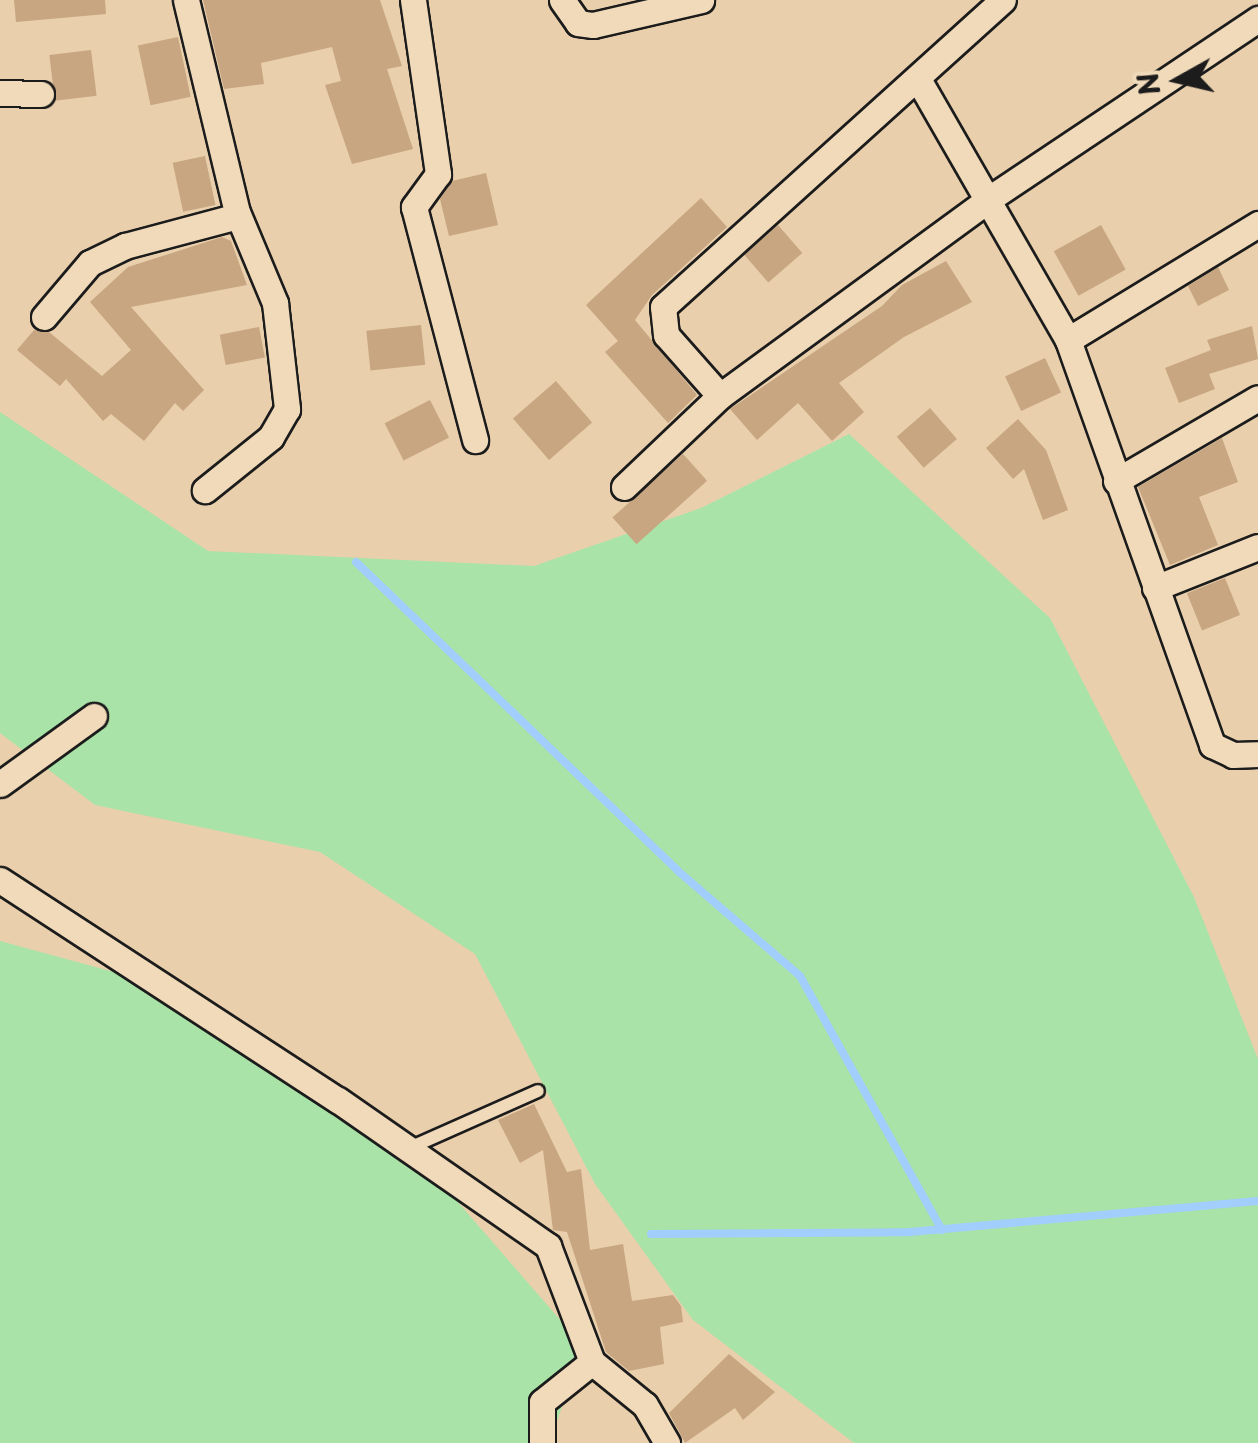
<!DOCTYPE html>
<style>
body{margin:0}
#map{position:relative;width:1258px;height:1443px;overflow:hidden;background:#e9cfac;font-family:"Playpen Sans",sans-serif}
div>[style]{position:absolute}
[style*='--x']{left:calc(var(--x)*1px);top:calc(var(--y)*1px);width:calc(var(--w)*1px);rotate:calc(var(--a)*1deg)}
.green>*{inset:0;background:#aae3a7}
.stream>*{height:8px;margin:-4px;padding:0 4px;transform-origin:4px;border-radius:4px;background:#a1cefc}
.building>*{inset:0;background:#c7a681;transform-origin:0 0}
.roads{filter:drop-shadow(2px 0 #1c1c1c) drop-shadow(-2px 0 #1c1c1c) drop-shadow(0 2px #1c1c1c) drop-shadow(0 -2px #1c1c1c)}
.service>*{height:12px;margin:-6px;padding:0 6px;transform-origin:6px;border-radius:6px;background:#f0dab9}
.minor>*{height:25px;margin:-12.5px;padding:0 12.5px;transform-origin:12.5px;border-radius:12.5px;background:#f0dab9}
span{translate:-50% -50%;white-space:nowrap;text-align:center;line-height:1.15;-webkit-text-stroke:8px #f0dab9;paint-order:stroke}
.north{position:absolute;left:1128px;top:30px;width:100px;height:100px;-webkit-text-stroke:8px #f0dab9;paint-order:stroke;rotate:262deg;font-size:28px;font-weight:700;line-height:40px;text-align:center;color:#1c1c1c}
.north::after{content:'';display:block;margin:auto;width:35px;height:45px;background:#1c1c1c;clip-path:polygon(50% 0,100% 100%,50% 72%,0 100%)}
</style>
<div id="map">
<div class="green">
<div style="clip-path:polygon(0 412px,208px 551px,534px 566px,701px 508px,849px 434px,1050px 618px,1194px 897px,1258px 1059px,1258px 1443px,854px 1443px,693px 1320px,595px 1184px,475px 954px,320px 852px,95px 805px,0 733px)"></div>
<div style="clip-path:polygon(0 941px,173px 988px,384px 1117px,582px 1345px,550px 1443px,0 1443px)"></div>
</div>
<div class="stream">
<div style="--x:356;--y:562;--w:446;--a:43.8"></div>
<div style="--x:678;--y:871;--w:161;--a:40.7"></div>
<div style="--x:800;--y:976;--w:291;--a:60.8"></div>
<div style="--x:651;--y:1234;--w:259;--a:-0.4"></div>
<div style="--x:910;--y:1232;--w:349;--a:-5.1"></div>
</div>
<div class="building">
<div style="clip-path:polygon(14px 0,105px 0,106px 14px,16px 22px)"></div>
<div style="clip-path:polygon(203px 0,380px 0,402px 66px,387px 69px,413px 149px,352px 164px,325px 85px,341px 81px,332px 47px,261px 63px,264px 84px,224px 89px)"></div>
<div style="left:178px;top:37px;width:61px;height:41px;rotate:78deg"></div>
<div style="left:91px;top:50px;width:46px;height:42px;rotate:83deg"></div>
<div style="left:205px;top:156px;width:50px;height:33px;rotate:78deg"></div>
<div style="clip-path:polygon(486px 173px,498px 225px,449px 236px,440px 199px,452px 181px)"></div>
<div style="clip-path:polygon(701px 198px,727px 227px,652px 295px,635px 320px,697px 395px,668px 423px,605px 352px,618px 341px,586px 305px)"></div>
<div style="left:778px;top:225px;width:37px;height:45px;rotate:49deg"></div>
<div style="left:1101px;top:225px;width:51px;height:54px;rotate:61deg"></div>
<div style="clip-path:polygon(222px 237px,231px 241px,247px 285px,131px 307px,204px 390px,183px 411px,175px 403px,144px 441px,111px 414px,103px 421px,66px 379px,60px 386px,17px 350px,34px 330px,49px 332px,102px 376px,131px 350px,90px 302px,128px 267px)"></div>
<div style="clip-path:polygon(946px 261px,972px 302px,904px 337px,839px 383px,864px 412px,832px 441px,798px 403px,757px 440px,730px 409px,882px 306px,902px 285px)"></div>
<div style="clip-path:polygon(1218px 267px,1229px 290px,1198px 306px,1188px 286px)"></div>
<div style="left:421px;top:325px;width:40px;height:55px;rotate:84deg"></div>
<div style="clip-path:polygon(1252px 326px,1258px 359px,1209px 374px,1215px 389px,1179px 403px,1165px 368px,1211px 350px,1207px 340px)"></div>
<div style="left:259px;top:327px;width:31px;height:40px;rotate:79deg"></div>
<div style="left:1045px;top:358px;width:38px;height:44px;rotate:65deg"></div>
<div style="left:556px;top:381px;width:55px;height:57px;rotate:49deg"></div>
<div style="left:430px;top:400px;width:42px;height:51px;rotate:63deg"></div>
<div style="left:930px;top:408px;width:41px;height:44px;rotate:49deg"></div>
<div style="clip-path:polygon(1018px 419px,1046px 450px,1068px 510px,1043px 520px,1024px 469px,1013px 479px,986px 448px)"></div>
<div style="clip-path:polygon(1222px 438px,1238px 482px,1199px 497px,1218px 545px,1170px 565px,1138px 487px)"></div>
<div style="left:683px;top:454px;width:36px;height:95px;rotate:48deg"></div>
<div style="left:1225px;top:578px;width:40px;height:41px;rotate:68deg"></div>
<div style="clip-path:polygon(534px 1104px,567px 1172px,581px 1169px,590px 1250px,623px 1244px,632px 1301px,673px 1295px,681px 1306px,683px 1322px,660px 1327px,664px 1364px,629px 1371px,606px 1352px,567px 1232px,553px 1230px,543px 1150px,520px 1163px,498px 1120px)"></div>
<div style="clip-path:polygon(729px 1354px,775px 1392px,743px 1420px,735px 1408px,685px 1443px,669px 1413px)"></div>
</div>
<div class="roads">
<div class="service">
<div style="--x:407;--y:1149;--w:143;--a:-23.9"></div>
</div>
<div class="minor">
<div style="--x:186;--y:0;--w:218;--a:76.5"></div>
<div style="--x:237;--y:212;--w:99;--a:67.3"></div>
<div style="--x:275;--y:303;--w:107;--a:83.5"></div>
<div style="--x:287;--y:409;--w:32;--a:120"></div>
<div style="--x:271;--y:437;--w:85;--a:141.2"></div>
<div style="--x:413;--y:0;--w:176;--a:81.8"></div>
<div style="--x:438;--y:174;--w:41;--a:126"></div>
<div style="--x:414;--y:207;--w:241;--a:75.3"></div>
<div style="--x:562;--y:0;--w:28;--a:55"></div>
<div style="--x:578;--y:23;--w:15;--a:8"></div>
<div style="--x:593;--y:25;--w:111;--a:-13"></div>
<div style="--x:918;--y:79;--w:301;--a:60.1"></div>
<div style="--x:1068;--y:340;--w:430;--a:70.4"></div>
<div style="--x:1212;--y:745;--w:23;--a:25"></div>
<div style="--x:1233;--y:755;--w:25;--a:-2"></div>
<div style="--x:0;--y:93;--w:41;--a:1.4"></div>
<div style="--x:44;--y:317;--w:71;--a:-49.6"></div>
<div style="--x:90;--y:263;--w:39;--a:-26"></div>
<div style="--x:125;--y:246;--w:117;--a:-14.9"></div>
<div style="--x:1068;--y:340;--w:223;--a:-31.4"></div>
<div style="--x:720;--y:396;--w:81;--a:-131.5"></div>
<div style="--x:666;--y:335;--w:28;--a:-96"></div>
<div style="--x:663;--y:307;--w:458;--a:-42.1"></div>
<div style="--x:1116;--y:481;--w:164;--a:-30.3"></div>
<div style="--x:624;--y:487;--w:132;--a:-43.5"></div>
<div style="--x:720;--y:396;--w:333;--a:-36.2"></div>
<div style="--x:989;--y:199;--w:324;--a:-33.8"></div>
<div style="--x:1155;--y:588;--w:111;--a:-21.7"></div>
<div style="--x:0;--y:784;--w:116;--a:-35.9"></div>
<div style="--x:0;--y:880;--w:403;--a:33.1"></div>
<div style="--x:338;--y:1100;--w:256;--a:34.8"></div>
<div style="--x:548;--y:1246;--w:124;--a:69.2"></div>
<div style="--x:592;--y:1362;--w:68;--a:39.1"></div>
<div style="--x:645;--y:1405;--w:44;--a:59.9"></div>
<div style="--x:542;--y:1443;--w:41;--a:-90"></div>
<div style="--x:542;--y:1402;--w:64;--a:-38.7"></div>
</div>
</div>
<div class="north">N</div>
</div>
